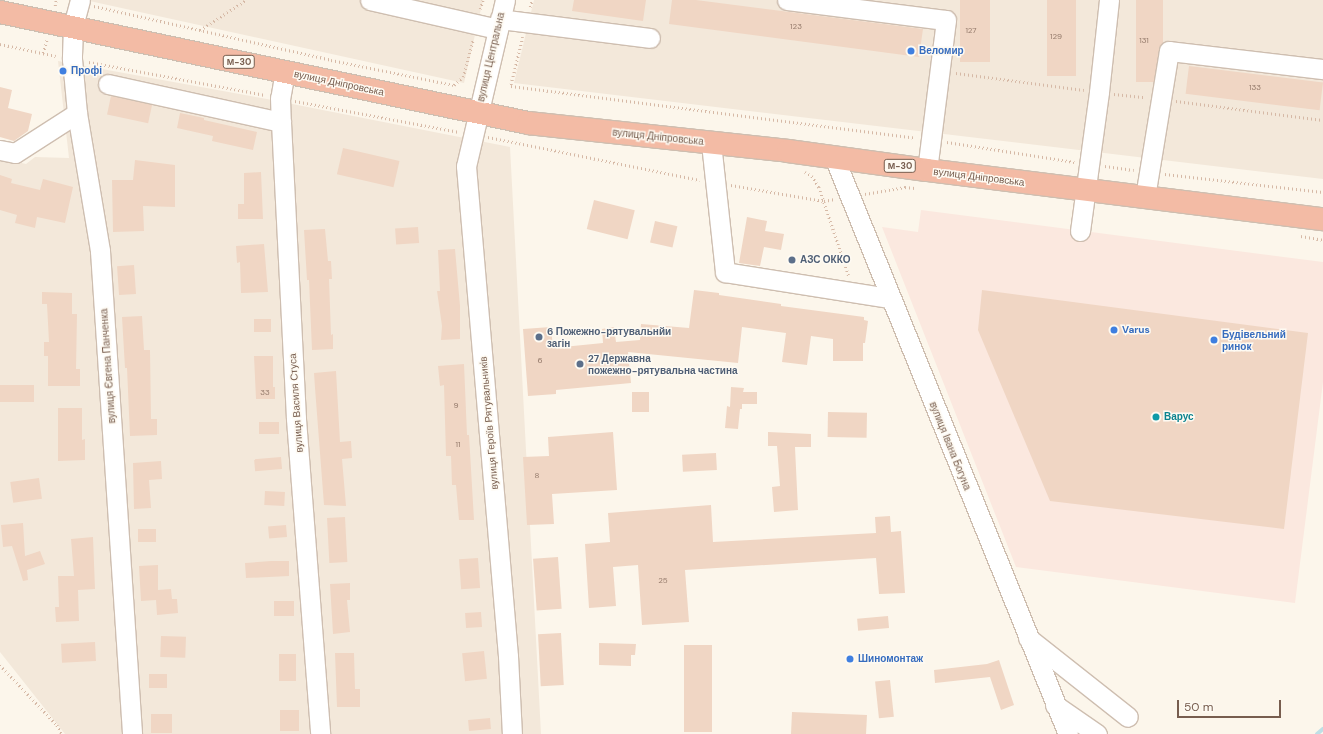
<!DOCTYPE html>
<meta charset="utf-8">
<style>
body{margin:0}
#map{position:relative;width:1323px;height:734px;overflow:hidden;background:#fcf6eb;font-family:"DM Sans",sans-serif}
div>[style]{position:absolute}
[style*='--x']{left:calc(var(--x)*1px);top:calc(var(--y)*1px);width:calc(var(--w)*1px);rotate:calc(var(--a)*1deg)}
.residential>*{inset:0;background:#f3e8da}
.commercial>*{inset:0;background:#fbe8df}
.stream>*{height:4px;margin:-2px;padding:0 2px;transform-origin:2px;border-radius:2px;background:#bfdfe6}
.building>*{inset:0;background:#f0d6c4;transform-origin:0 0}
.path>*{height:2.5px;margin-top:-1.25px;transform-origin:0;background:repeating-linear-gradient(90deg,#d6b9a6 0 1px,transparent 0 4px)}
.roads{filter:drop-shadow(1px 0 #cebeb0) drop-shadow(-1px 0 #cebeb0) drop-shadow(0 1px #cebeb0) drop-shadow(0 -1px #cebeb0)}
.minor>*{height:19px;margin:-9.5px;padding:0 9.5px;transform-origin:9.5px;border-radius:9.5px;background:#fff}
.highway>*{height:22px;margin:-11px;padding:0 11px;transform-origin:11px;border-radius:11px;background:#f3bba5}
.dots>*{width:11px;height:11px;translate:-50% -50%;box-sizing:border-box;border:2px solid #fefaf2;border-radius:50%}
span{translate:-50% -50%;white-space:nowrap;text-align:center;line-height:1.15;-webkit-text-stroke:3px #fefaf2;paint-order:stroke}
.number-label{font-size:8px;color:#957b6c}
.number-label span{-webkit-text-stroke-width:0}
.shield-label span{padding:1px 3px;background:#fefaf2;border:1px solid;border-radius:3px;-webkit-text-stroke-width:0}
.shield-label{font-size:9px;color:#775d4e;font-weight:700}
.shop-label{font-size:10px;color:#366cbe;font-weight:700}
.left{translate:0 -50%;text-align:left}
.street-label{font-size:10px;color:#775d4e}
.service-label{font-size:10px;color:#4e5e75;font-weight:700}
.culture-label{font-size:10px;color:#0d838f;font-weight:700}
.scale{position:absolute;left:1177px;top:700px;width:104px;height:18px;box-sizing:border-box;border:2px solid #775d4e;border-top:0;padding-left:5px;font-size:12px;line-height:14px;white-space:nowrap;color:#775d4e;-webkit-text-stroke:3px #fefaf2;paint-order:stroke}
</style>
<div id="map">
<div class="residential">
<div style="clip-path:polygon(85px 0,483px 0,464px 83px)"></div>
<div style="clip-path:polygon(534px 0,1323px 0,1323px 179px,514px 83px)"></div>
<div style="clip-path:polygon(58px 61px,267px 99px,510px 147px,541px 734px,65px 734px,0 652px,0 158px,26px 164px,35px 157px,69px 158px)"></div>
</div>
<div class="commercial">
<div style="clip-path:polygon(921px 210px,1323px 262px,1323px 382px,1295px 603px,1016px 567px,882px 227px,918px 232px)"></div>
</div>
<div class="stream">
<div style="--x:1317;--y:734;--w:8;--a:-40"></div>
</div>
<div class="building">
<div style="clip-path:polygon(574px 0,646px 0,643px 21px,572px 11px)"></div>
<div style="clip-path:polygon(672px 0,696px 0,923px 29px,919px 57px,669px 24px)"></div>
<div style="left:960px;top:0;width:30px;height:62px"></div>
<div style="left:1047px;top:0;width:29px;height:76px"></div>
<div style="left:1136px;top:0;width:27px;height:82px"></div>
<div style="left:1189px;top:66px;width:135px;height:28px;rotate:7deg"></div>
<div style="clip-path:polygon(0 87px,12px 90px,8px 108px,32px 114px,28px 131px,14px 141px,0 137px)"></div>
<div style="left:111px;top:96px;width:42px;height:19px;rotate:12deg"></div>
<div style="clip-path:polygon(180px 113px,204px 118px,204px 120px,257px 132px,253px 150px,212px 141px,213px 136px,177px 128px)"></div>
<div style="left:343px;top:148px;width:58px;height:27px;rotate:13deg"></div>
<div style="clip-path:polygon(135px 160px,175px 165px,175px 207px,143px 206px,144px 231px,113px 232px,112px 180px,133px 180px)"></div>
<div style="clip-path:polygon(261px 172px,263px 219px,238px 219px,238px 204px,244px 204px,244px 173px)"></div>
<div style="clip-path:polygon(0 175px,12px 179px,11px 183px,40px 190px,43px 179px,73px 187px,65px 223px,37px 217px,35px 228px,15px 223px,17px 215px,0 210px)"></div>
<div style="left:594px;top:200px;width:42px;height:30px;rotate:14deg"></div>
<div style="clip-path:polygon(747px 217px,767px 221px,765px 231px,784px 234px,781px 250px,764px 247px,760px 266px,739px 263px)"></div>
<div style="left:655px;top:221px;width:23px;height:22px;rotate:13deg"></div>
<div style="left:418px;top:227px;width:16px;height:23px;rotate:86deg"></div>
<div style="clip-path:polygon(325px 229px,328px 261px,331px 261px,332px 279px,329px 279px,331px 335px,333px 334px,333px 349px,312px 350px,309px 280px,307px 280px,304px 230px)"></div>
<div style="clip-path:polygon(264px 244px,268px 292px,241px 293px,240px 262px,237px 263px,236px 246px)"></div>
<div style="clip-path:polygon(455px 249px,460px 306px,460px 339px,441px 340px,442px 326px,437px 291px,440px 291px,438px 250px)"></div>
<div style="left:134px;top:265px;width:29px;height:17px;rotate:86deg"></div>
<div style="clip-path:polygon(694px 290px,719px 293px,719px 295px,781px 304px,781px 306px,864px 317px,864px 320px,868px 321px,865px 343px,863px 343px,863px 361px,833px 361px,833px 339px,811px 336px,807px 365px,782px 362px,786px 333px,742px 327px,738px 363px,628px 352px,631px 383px,556px 390px,556px 394px,528px 396px,523px 329px,551px 327px,553px 348px,603px 343px,602px 329px,614px 327px,616px 342px,640px 340px,641px 324px,689px 328px)"></div>
<div style="clip-path:polygon(982px 290px,1308px 333px,1284px 529px,1050px 501px,978px 330px)"></div>
<div style="clip-path:polygon(42px 292px,72px 293px,72px 314px,77px 314px,76px 369px,80px 369px,80px 386px,48px 386px,48px 356px,44px 356px,44px 342px,49px 342px,47px 304px,42px 304px)"></div>
<div style="clip-path:polygon(142px 316px,144px 350px,150px 350px,151px 419px,157px 419px,157px 435px,130px 436px,127px 368px,125px 368px,122px 317px)"></div>
<div style="left:254px;top:319px;width:17px;height:13px"></div>
<div style="clip-path:polygon(254px 356px,273px 356px,273px 387px,275px 387px,275px 399px,256px 399px)"></div>
<div style="clip-path:polygon(464px 364px,467px 435px,469px 435px,474px 520px,459px 520px,456px 485px,452px 485px,451px 456px,446px 456px,444px 385px,440px 386px,438px 366px)"></div>
<div style="clip-path:polygon(336px 371px,340px 442px,351px 441px,352px 458px,342px 459px,346px 506px,324px 505px,315px 388px,314px 373px)"></div>
<div style="left:0;top:385px;width:34px;height:17px"></div>
<div style="clip-path:polygon(731px 387px,744px 388px,743px 392px,757px 392px,757px 404px,742px 404px,742px 409px,740px 409px,738px 429px,725px 428px,727px 406px,730px 407px)"></div>
<div style="left:632px;top:392px;width:17px;height:20px"></div>
<div style="clip-path:polygon(58px 408px,82px 408px,82px 440px,85px 439px,85px 460px,58px 461px)"></div>
<div style="left:828px;top:412px;width:39px;height:25px;rotate:1deg"></div>
<div style="left:259px;top:422px;width:20px;height:12px"></div>
<div style="clip-path:polygon(613px 432px,617px 490px,552px 494px,554px 524px,527px 525px,523px 457px,549px 456px,548px 437px)"></div>
<div style="clip-path:polygon(768px 432px,811px 434px,811px 447px,795px 447px,798px 510px,774px 512px,772px 487px,780px 486px,777px 446px,768px 446px)"></div>
<div style="left:716px;top:453px;width:17px;height:34px;rotate:87deg"></div>
<div style="left:281px;top:457px;width:12px;height:27px;rotate:85deg"></div>
<div style="clip-path:polygon(161px 461px,162px 479px,149px 480px,151px 508px,134px 509px,133px 463px)"></div>
<div style="left:39px;top:478px;width:21px;height:29px;rotate:82deg"></div>
<div style="left:265px;top:491px;width:20px;height:14px;rotate:3deg"></div>
<div style="clip-path:polygon(711px 505px,713px 542px,876px 533px,875px 517px,890px 516px,891px 532px,901px 531px,905px 593px,879px 594px,876px 558px,685px 570px,689px 622px,642px 625px,638px 565px,613px 567px,616px 606px,589px 608px,585px 544px,610px 542px,608px 513px)"></div>
<div style="left:345px;top:517px;width:45px;height:18px;rotate:87deg"></div>
<div style="clip-path:polygon(23px 523px,25px 556px,40px 551px,45px 564px,27px 570px,28px 580px,23px 581px,12px 546px,3px 547px,1px 525px)"></div>
<div style="left:286px;top:525px;width:12px;height:18px;rotate:85deg"></div>
<div style="left:138px;top:529px;width:18px;height:13px"></div>
<div style="clip-path:polygon(93px 537px,95px 589px,78px 590px,79px 621px,56px 622px,55px 607px,59px 607px,58px 576px,74px 576px,71px 539px)"></div>
<div style="left:558px;top:557px;width:52px;height:25px;rotate:86deg"></div>
<div style="left:478px;top:558px;width:30px;height:19px;rotate:86deg"></div>
<div style="clip-path:polygon(271px 561px,289px 561px,289px 576px,246px 578px,245px 563px)"></div>
<div style="clip-path:polygon(158px 565px,158px 590px,171px 589px,172px 599px,177px 599px,178px 613px,157px 615px,156px 600px,141px 601px,139px 566px)"></div>
<div style="clip-path:polygon(350px 583px,350px 600px,347px 600px,350px 632px,333px 634px,330px 584px)"></div>
<div style="left:274px;top:601px;width:20px;height:15px"></div>
<div style="left:481px;top:612px;width:15px;height:16px;rotate:86deg"></div>
<div style="left:888px;top:616px;width:12px;height:31px;rotate:85deg"></div>
<div style="left:561px;top:633px;width:52px;height:23px;rotate:87deg"></div>
<div style="left:161px;top:636px;width:25px;height:21px;rotate:2deg"></div>
<div style="left:95px;top:642px;width:19px;height:34px;rotate:87deg"></div>
<div style="clip-path:polygon(599px 643px,636px 644px,635px 655px,631px 655px,631px 666px,599px 665px)"></div>
<div style="left:684px;top:645px;width:28px;height:87px"></div>
<div style="left:484px;top:651px;width:28px;height:22px;rotate:84deg"></div>
<div style="clip-path:polygon(335px 653px,354px 653px,355px 689px,360px 689px,360px 707px,337px 707px)"></div>
<div style="left:296px;top:654px;width:27px;height:17px;rotate:90deg"></div>
<div style="clip-path:polygon(999px 660px,1014px 705px,1001px 710px,990px 677px,935px 683px,934px 670px,987px 664px)"></div>
<div style="left:149px;top:674px;width:18px;height:14px"></div>
<div style="left:890px;top:680px;width:37px;height:15px;rotate:84deg"></div>
<div style="left:299px;top:710px;width:21px;height:19px;rotate:90deg"></div>
<div style="clip-path:polygon(792px 712px,867px 715px,866px 734px,791px 734px)"></div>
<div style="left:151px;top:714px;width:21px;height:19px"></div>
<div style="left:490px;top:718px;width:11px;height:22px;rotate:85deg"></div>
</div>
<div class="path">
<div style="--x:55;--y:6;--w:6;--a:-81"></div>
<div style="--x:94;--y:6;--w:243;--a:12.8"></div>
<div style="--x:331;--y:60;--w:126;--a:11.5"></div>
<div style="--x:454;--y:85;--w:12;--a:-42"></div>
<div style="--x:463;--y:77;--w:39;--a:-75"></div>
<div style="--x:530;--y:7;--w:7;--a:-74"></div>
<div style="--x:480;--y:9;--w:9;--a:-72"></div>
<div style="--x:200;--y:30;--w:55;--a:-33.1"></div>
<div style="--x:523;--y:37;--w:50;--a:103.8"></div>
<div style="--x:511;--y:86;--w:408;--a:7.3"></div>
<div style="--x:0;--y:44;--w:57;--a:12.1"></div>
<div style="--x:43;--y:53;--w:15;--a:-74"></div>
<div style="--x:89;--y:62;--w:179;--a:10.6"></div>
<div style="--x:956;--y:73;--w:129;--a:7.6"></div>
<div style="--x:1114;--y:94;--w:31;--a:6"></div>
<div style="--x:295;--y:101;--w:167;--a:10.7"></div>
<div style="--x:1176;--y:101;--w:148;--a:7.4"></div>
<div style="--x:488;--y:137;--w:216;--a:11.5"></div>
<div style="--x:947;--y:142;--w:129;--a:8.9"></div>
<div style="--x:1105;--y:166;--w:29;--a:8"></div>
<div style="--x:805;--y:172;--w:8;--a:30"></div>
<div style="--x:812;--y:176;--w:13;--a:58"></div>
<div style="--x:819;--y:187;--w:94;--a:71.4"></div>
<div style="--x:1165;--y:174;--w:159;--a:6.5"></div>
<div style="--x:731;--y:185;--w:94;--a:9.8"></div>
<div style="--x:824;--y:201;--w:11;--a:-10"></div>
<div style="--x:865;--y:194;--w:41;--a:-9.9"></div>
<div style="--x:905;--y:187;--w:10;--a:6"></div>
<div style="--x:1301;--y:236;--w:22;--a:10"></div>
<div style="--x:0;--y:665;--w:83;--a:46.5"></div>
<div style="--x:57;--y:725;--w:10;--a:61"></div>
</div>
<div class="roads">
<div class="minor">
<div style="--x:80;--y:0;--w:28;--a:105"></div>
<div style="--x:73;--y:27;--w:32;--a:92"></div>
<div style="--x:72;--y:59;--w:54;--a:84.7"></div>
<div style="--x:77;--y:113;--w:140;--a:80.5"></div>
<div style="--x:100;--y:251;--w:484;--a:86.2"></div>
<div style="--x:370;--y:0;--w:131;--a:12.8"></div>
<div style="--x:505;--y:0;--w:171;--a:103.2"></div>
<div style="--x:466;--y:166;--w:492;--a:85.1"></div>
<div style="--x:508;--y:656;--w:78;--a:87.1"></div>
<div style="--x:787;--y:0;--w:160;--a:7.2"></div>
<div style="--x:946;--y:20;--w:151;--a:97.2"></div>
<div style="--x:500;--y:19;--w:151;--a:7.2"></div>
<div style="--x:285;--y:71;--w:27;--a:100"></div>
<div style="--x:280;--y:98;--w:24;--a:88"></div>
<div style="--x:281;--y:122;--w:297;--a:87.1"></div>
<div style="--x:296;--y:419;--w:316;--a:85.6"></div>
<div style="--x:108;--y:84;--w:177;--a:12.4"></div>
<div style="--x:711;--y:143;--w:130;--a:83.8"></div>
<div style="--x:725;--y:272;--w:167;--a:9"></div>
<div style="--x:0;--y:150;--w:15;--a:11"></div>
<div style="--x:15;--y:153;--w:74;--a:-32.8"></div>
<div style="--x:834;--y:157;--w:623;--a:67.93"></div>
<div style="--x:1145;--y:197;--w:148;--a:-80.7"></div>
<div style="--x:1169;--y:51;--w:155;--a:6.7"></div>
<div style="--x:1080;--y:231;--w:140;--a:-82.2"></div>
<div style="--x:1099;--y:92;--w:93;--a:-83.8"></div>
<div style="--x:1028;--y:638;--w:127;--a:38.3"></div>
<div style="--x:1055;--y:705;--w:51;--a:34.6"></div>
</div>
<div class="highway">
<div style="--x:0;--y:12;--w:540;--a:11.87"></div>
<div style="--x:528;--y:123;--w:262;--a:6.1"></div>
<div style="--x:788;--y:151;--w:140;--a:7.8"></div>
<div style="--x:927;--y:170;--w:399;--a:7.1"></div>
</div>
</div>
<div class="dots">
<div style="left:911px;top:51px;background:#3f7fe0"></div>
<div style="left:63px;top:71px;background:#3f7fe0"></div>
<div style="left:792px;top:260px;background:#5c6f8a"></div>
<div style="left:1114px;top:330px;background:#3f7fe0"></div>
<div style="left:539px;top:337px;background:#5c6f8a"></div>
<div style="left:1214px;top:340px;background:#3f7fe0"></div>
<div style="left:580px;top:364px;background:#5c6f8a"></div>
<div style="left:1156px;top:417px;background:#0f9aa8"></div>
<div style="left:850px;top:659px;background:#3f7fe0"></div>
</div>
<div class="number-label">
<span style="left:796px;top:27px">123</span>
<span style="left:971px;top:31px">127</span>
<span style="left:1056px;top:37px">129</span>
<span style="left:1144px;top:41px">131</span>
<span style="left:1255px;top:88px">133</span>
<span style="left:540px;top:361px">6</span>
<span style="left:265px;top:393px">33</span>
<span style="left:456px;top:406px">9</span>
<span style="left:458px;top:445px">11</span>
<span style="left:537px;top:476px">8</span>
<span style="left:663px;top:581px">25</span>
</div>
<div class="shield-label">
<span style="left:239px;top:62px">М-30</span>
<span style="left:900px;top:166px">М-30</span>
</div>
<div class="shop-label">
<span class="left" style="left:919px;top:51px">Веломир</span>
<span class="left" style="left:71px;top:71px">Профі</span>
<span class="left" style="left:1122px;top:330px">Varus</span>
<span class="left" style="left:1222px;top:340px">Будівельний<br>ринок</span>
<span class="left" style="left:858px;top:659px">Шиномонтаж</span>
</div>
<div class="street-label">
<span style="left:491px;top:57px;rotate:-77deg">вулиця Центральна</span>
<span style="left:339px;top:83px;rotate:12deg">вулиця Дніпровська</span>
<span style="left:658px;top:137px;rotate:6deg">вулиця Дніпровська</span>
<span style="left:979px;top:177px;rotate:7deg">вулиця Дніпровська</span>
<span style="left:108px;top:366px;rotate:-94deg">вулиця Євгена Панченка</span>
<span style="left:296px;top:403px;rotate:-94deg">вулиця Василя Стуса</span>
<span style="left:489px;top:423px;rotate:-95deg">вулиця Героїв Рятувальників</span>
<span style="left:950px;top:446px;rotate:68deg">вулиця Івана Богуна</span>
</div>
<div class="service-label">
<span class="left" style="left:800px;top:260px">АЗС ОККО</span>
<span class="left" style="left:547px;top:337px">6 Пожежно-рятувальнйи<br>загін</span>
<span class="left" style="left:588px;top:364px">27 Державна<br>пожежно-рятувальна частина</span>
</div>
<div class="culture-label">
<span class="left" style="left:1164px;top:417px">Варус</span>
</div>
<div class="scale">50 m</div>
</div>
